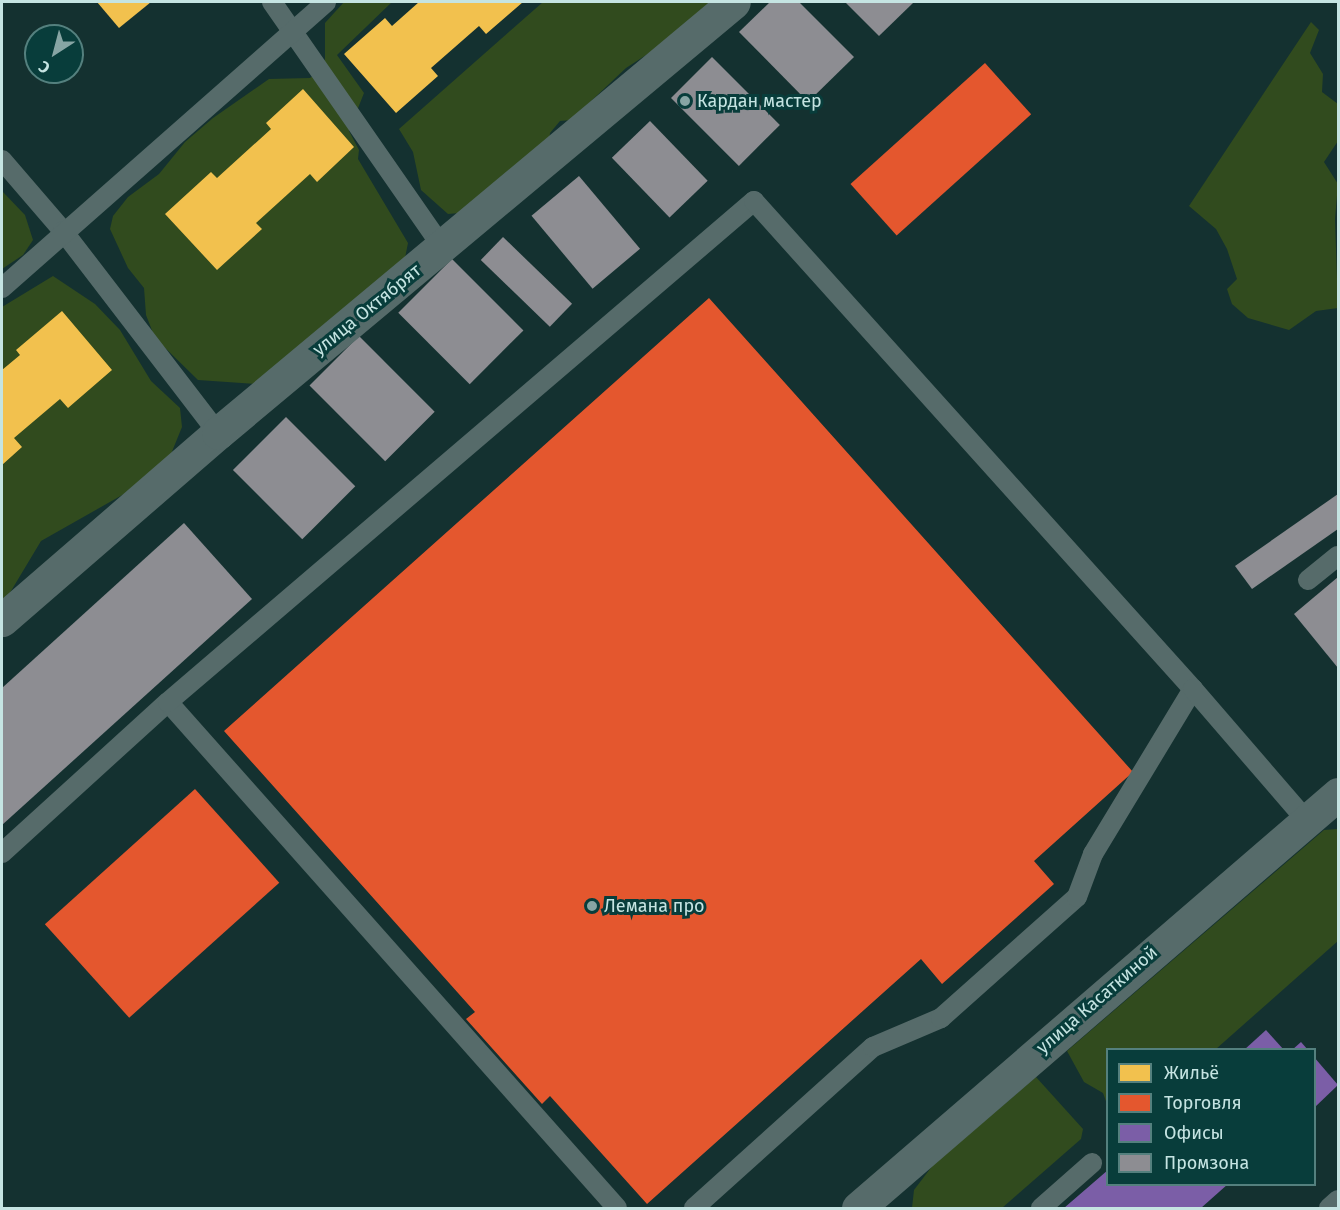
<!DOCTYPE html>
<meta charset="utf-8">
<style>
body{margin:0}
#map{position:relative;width:1340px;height:1210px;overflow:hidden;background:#143130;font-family:"Fira Sans",sans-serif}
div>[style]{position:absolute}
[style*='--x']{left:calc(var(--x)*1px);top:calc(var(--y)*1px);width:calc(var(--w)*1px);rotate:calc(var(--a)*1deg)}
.green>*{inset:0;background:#314b1e}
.homes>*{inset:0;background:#f2c14e}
.shops>*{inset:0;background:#e4572e;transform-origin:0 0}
.offices>*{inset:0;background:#7b5ea7}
.industry>*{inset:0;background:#8d8d92;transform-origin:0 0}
.lane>*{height:20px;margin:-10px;padding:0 10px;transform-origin:10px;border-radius:10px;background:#566b6a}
.street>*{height:33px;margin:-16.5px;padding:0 16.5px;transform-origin:16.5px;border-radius:16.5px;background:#566b6a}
.dots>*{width:16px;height:16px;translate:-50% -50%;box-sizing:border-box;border:3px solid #083d3b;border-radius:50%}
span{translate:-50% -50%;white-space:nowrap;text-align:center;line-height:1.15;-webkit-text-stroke:6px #083d3b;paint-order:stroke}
.poi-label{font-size:18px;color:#c5e4e2}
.left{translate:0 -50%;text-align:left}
.street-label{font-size:18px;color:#c5e4e2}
.frame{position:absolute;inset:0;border:3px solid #c5e4e2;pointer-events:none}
.legend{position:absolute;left:1106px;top:1048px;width:210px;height:138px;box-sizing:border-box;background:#083d3b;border:2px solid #54807e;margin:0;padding:8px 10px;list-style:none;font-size:18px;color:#c5e4e2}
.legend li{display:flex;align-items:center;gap:12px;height:30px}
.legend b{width:30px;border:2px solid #54807e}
.north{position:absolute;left:24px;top:24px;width:60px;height:60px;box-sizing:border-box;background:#083d3b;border:2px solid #54807e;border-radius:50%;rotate:216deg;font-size:16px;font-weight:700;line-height:24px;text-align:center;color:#c5e4e2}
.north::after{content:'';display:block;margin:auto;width:21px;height:27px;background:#87a5a4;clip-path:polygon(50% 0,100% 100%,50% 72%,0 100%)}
</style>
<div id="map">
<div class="green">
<div style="clip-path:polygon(344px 2px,392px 2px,337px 55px,364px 93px,349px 131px,359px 150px,358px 159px,408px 243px,404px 263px,256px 384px,198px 380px,155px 338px,146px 315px,144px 288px,128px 268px,110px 229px,113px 216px,128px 197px,159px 174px,185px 142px,213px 118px,269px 79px,310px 78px,320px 70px,325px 59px,325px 23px)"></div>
<div style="clip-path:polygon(543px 2px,728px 2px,626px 68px,571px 120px,560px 121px,550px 133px,549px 143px,459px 213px,448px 214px,421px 190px,413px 152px,399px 129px)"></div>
<div style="clip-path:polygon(1311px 22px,1319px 30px,1310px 53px,1323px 74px,1322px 92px,1338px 104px,1338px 141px,1324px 162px,1338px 184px,1335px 219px,1338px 308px,1316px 311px,1289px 330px,1248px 318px,1232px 304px,1227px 289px,1237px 279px,1227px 249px,1216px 229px,1189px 206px)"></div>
<div style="clip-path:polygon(2px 191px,25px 215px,33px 240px,23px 255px,2px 269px)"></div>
<div style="clip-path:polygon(53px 276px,95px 304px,120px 330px,151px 381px,180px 408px,182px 427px,171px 454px,124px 494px,41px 541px,2px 606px,2px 307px)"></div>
<div style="clip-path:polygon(1338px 829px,1338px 941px,1216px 1049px,1108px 1050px,1107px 1104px,1103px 1093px,1084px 1082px,1067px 1051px,1324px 830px)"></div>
<div style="clip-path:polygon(1036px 1077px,1083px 1129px,1081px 1139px,1002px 1208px,912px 1208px,914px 1190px,933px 1165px)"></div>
</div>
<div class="homes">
<div style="clip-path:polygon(97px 2px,151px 2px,119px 28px)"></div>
<div style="clip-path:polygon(419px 2px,523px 2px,486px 34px,479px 26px,431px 68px,438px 76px,396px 113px,344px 54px,385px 18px,392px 26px)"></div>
<div style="clip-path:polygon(303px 89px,354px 147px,317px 182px,310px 174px,256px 223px,262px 229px,217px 270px,165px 214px,211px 172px,217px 178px,271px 129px,266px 123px)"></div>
<div style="clip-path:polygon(62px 311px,112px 370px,68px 408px,60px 399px,14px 438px,22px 447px,2px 465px,2px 370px,20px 355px,16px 350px)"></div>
</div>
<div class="shops">
<div style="left:985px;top:63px;width:69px;height:181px;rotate:48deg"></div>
<div style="clip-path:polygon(709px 298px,1133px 772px,1034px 861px,1054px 884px,942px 984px,921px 959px,647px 1204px,550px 1096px,542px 1104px,466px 1019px,475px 1012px,224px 731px)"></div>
<div style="left:195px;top:789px;width:126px;height:202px;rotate:48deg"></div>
</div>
<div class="offices">
<div style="clip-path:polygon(1266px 1030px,1284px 1050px,1244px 1050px)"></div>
<div style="clip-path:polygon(1301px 1042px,1308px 1050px,1292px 1050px)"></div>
<div style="clip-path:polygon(1314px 1057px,1338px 1085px,1314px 1108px)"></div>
<div style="clip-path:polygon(1108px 1170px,1108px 1184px,1228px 1184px,1201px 1208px,1064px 1208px)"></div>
</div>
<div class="industry">
<div style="clip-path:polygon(770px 2px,799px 2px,854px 57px,808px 102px,739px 32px)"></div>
<div style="clip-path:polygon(845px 2px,914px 2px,879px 36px)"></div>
<div style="left:712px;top:57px;width:96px;height:58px;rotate:45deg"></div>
<div style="left:650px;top:121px;width:83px;height:53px;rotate:46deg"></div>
<div style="left:579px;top:176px;width:95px;height:62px;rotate:50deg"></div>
<div style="left:503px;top:237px;width:96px;height:32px;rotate:44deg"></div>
<div style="left:452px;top:259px;width:101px;height:76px;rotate:45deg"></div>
<div style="left:359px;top:336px;width:107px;height:70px;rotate:45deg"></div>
<div style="left:286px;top:417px;width:98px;height:75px;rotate:45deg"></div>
<div style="clip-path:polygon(1338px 494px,1338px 529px,1252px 589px,1235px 566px)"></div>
<div style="clip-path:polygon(184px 523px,252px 599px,2px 825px,2px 688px)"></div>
<div style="clip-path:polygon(1338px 577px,1338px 668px,1294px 614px)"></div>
</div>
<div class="lane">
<div style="--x:272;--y:2;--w:300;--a:55.2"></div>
<div style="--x:2;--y:160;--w:94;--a:49.3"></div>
<div style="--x:63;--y:231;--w:255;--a:52.5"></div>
<div style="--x:2;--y:288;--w:432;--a:-41.4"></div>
<div style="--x:1308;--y:580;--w:38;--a:-39"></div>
<div style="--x:2;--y:853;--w:224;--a:-42.3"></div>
<div style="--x:617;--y:1208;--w:676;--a:-131.58"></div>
<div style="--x:168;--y:702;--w:771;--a:-40.53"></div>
<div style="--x:754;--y:201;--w:656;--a:48.03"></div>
<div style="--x:694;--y:1208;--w:241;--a:-42"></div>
<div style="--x:873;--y:1047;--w:74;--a:-23.1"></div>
<div style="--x:941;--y:1018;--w:182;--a:-41.7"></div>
<div style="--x:1077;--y:897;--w:46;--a:-69.6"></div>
<div style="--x:1093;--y:854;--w:193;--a:-58.8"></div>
<div style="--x:1193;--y:689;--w:173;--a:49.2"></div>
<div style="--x:1041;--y:1208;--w:68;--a:-41.4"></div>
<div style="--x:1329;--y:1208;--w:12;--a:-42"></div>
</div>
<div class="street">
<div style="--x:2;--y:620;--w:286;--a:-40.9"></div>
<div style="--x:218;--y:433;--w:672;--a:-39.87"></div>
<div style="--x:858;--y:1208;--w:634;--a:-40.78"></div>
</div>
<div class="dots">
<div style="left:685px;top:101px;background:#87a5a4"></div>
<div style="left:592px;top:906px;background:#87a5a4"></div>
</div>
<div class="poi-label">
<span class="left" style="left:697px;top:101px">Кардан мастер</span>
<span class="left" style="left:604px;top:906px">Лемана про</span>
</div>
<div class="street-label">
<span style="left:367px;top:310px;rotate:-39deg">улица Октябрят</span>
<span style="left:1097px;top:1000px;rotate:-41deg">улица Касаткиной</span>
</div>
<div class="frame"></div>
<ul class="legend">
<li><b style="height:16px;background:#f2c14e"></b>Жильё</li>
<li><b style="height:16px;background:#e4572e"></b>Торговля</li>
<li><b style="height:16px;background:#7b5ea7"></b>Офисы</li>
<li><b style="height:16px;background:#8d8d92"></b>Промзона</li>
</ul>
<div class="north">С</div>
</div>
